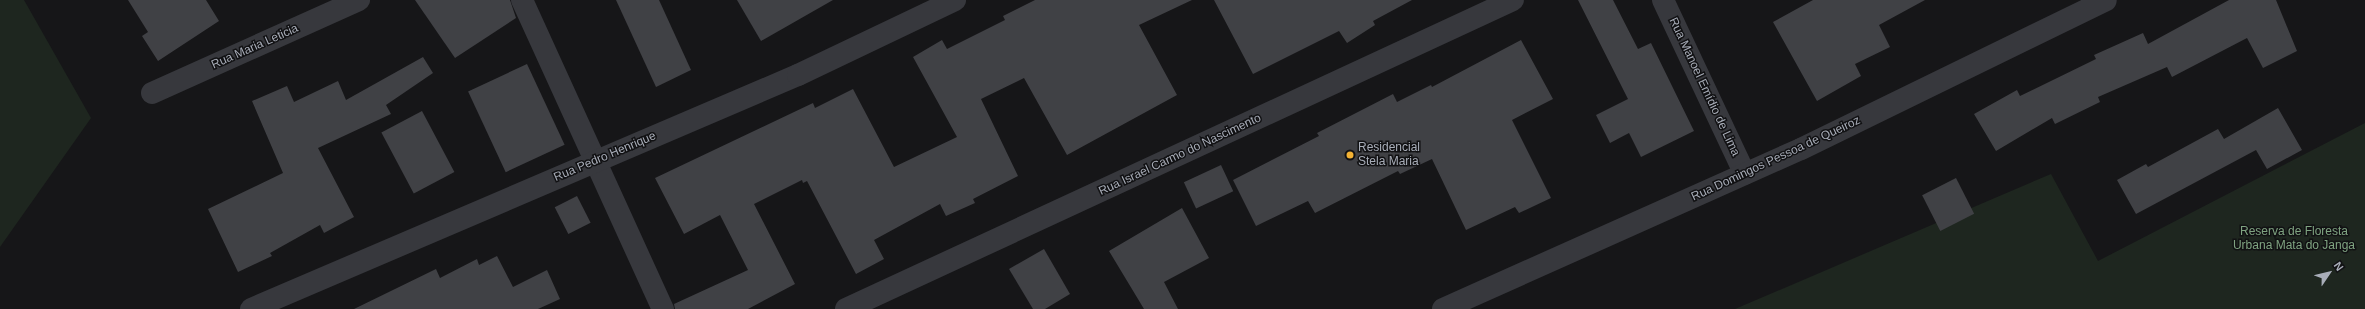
<!DOCTYPE html>
<meta charset="utf-8">
<style>
body{margin:0}
#map{position:relative;width:2365px;height:309px;overflow:hidden;background:#161618;font-family:Helvetica,sans-serif}
div>[style]{position:absolute}
[style*='--x']{left:calc(var(--x)*1px);top:calc(var(--y)*1px);width:calc(var(--w)*1px);rotate:calc(var(--a)*1deg)}
.green>*{inset:0;background:#1e261f}
.building>*{inset:0;background:#404145;transform-origin:0 0}
.minor>*{height:22px;margin:-11px;padding:0 11px;transform-origin:11px;border-radius:11px;background:#37383d}
.dots>*{width:11px;height:11px;translate:-50% -50%;box-sizing:border-box;border:2px solid #111113;border-radius:50%}
span{translate:-50% -50%;white-space:nowrap;text-align:center;line-height:1.15;-webkit-text-stroke:3px #111113;paint-order:stroke}
.street-label{font-size:12px;color:#a8adb8}
.poi-label{font-size:12px;color:#a8adb8}
.left{translate:0 -50%;text-align:left}
.park-label{font-size:12px;color:#7fa381}
.north{position:absolute;left:2309px;top:253px;width:40px;height:40px;-webkit-text-stroke:3px #111113;paint-order:stroke;rotate:55deg;font-size:11px;font-weight:700;line-height:16px;text-align:center;color:#a8adb8}
.north::after{content:'';display:block;margin:auto;width:14px;height:18px;background:#a8adb8;clip-path:polygon(50% 0,100% 100%,50% 72%,0 100%)}
</style>
<div id="map">
<div class="green">
<div style="clip-path:polygon(0 0,24px 0,91px 118px,0 247px)"></div>
<div style="clip-path:polygon(2365px 123px,2365px 309px,1735px 309px,2051px 174px,2098px 261px)"></div>
</div>
<div class="building">
<div style="clip-path:polygon(128px 0,206px 0,219px 21px,158px 61px,142px 36px,148px 32px)"></div>
<div style="clip-path:polygon(415px 0,510px 0,516px 18px,455px 58px)"></div>
<div style="clip-path:polygon(616px 0,659px 0,691px 70px,656px 87px)"></div>
<div style="clip-path:polygon(737px 0,833px 0,761px 41px)"></div>
<div style="clip-path:polygon(1035px 0,1192px 0,1139px 25px,1177px 95px,1067px 155px,1024px 78px,981px 99px,1018px 176px,973px 199px,975px 203px,946px 216px,940px 204px,874px 240px,884px 259px,856px 274px,807px 181px,803px 183px,802px 180px,754px 204px,795px 284px,748px 309px,675px 309px,674px 304px,748px 270px,720px 215px,684px 234px,655px 178px,813px 103px,815px 108px,853px 89px,894px 167px,957px 137px,913px 57px,942px 40px,947px 49px,1005px 20px,1003px 16px)"></div>
<div style="clip-path:polygon(1214px 0,1412px 0,1373px 21px,1375px 25px,1347px 43px,1339px 31px,1253px 74px)"></div>
<div style="clip-path:polygon(1578px 0,1613px 0,1638px 49px,1651px 43px,1694px 131px,1641px 157px,1629px 133px,1610px 143px,1596px 115px,1628px 99px)"></div>
<div style="clip-path:polygon(1813px 0,1925px 0,1879px 25px,1890px 47px,1855px 64px,1861px 76px,1817px 101px,1773px 22px)"></div>
<div style="clip-path:polygon(2229px 0,2276px 0,2297px 51px,2263px 68px,2247px 38px,2172px 77px,2167px 67px,2098px 97px,2100px 102px,2055px 124px,2052px 118px,1996px 151px,1974px 114px,2017px 90px,2020px 96px,2096px 59px,2094px 55px,2143px 33px,2148px 44px)"></div>
<div style="clip-path:polygon(1521px 40px,1553px 99px,1512px 120px,1551px 198px,1519px 213px,1515px 207px,1466px 230px,1432px 159px,1400px 174px,1398px 171px,1315px 213px,1308px 201px,1256px 226px,1233px 180px,1319px 136px,1317px 133px,1393px 94px,1397px 102px,1431px 85px,1432px 87px)"></div>
<div style="clip-path:polygon(423px 57px,433px 73px,386px 105px,391px 114px,318px 148px,354px 217px,324px 233px,320px 225px,270px 253px,272px 256px,238px 272px,208px 209px,283px 173px,252px 101px,287px 86px,294px 102px,338px 81px,346px 100px)"></div>
<div style="left:527px;top:64px;width:89px;height:65px;rotate:65deg"></div>
<div style="clip-path:polygon(2278px 108px,2302px 150px,2267px 169px,2256px 150px,2136px 214px,2117px 180px,2146px 164px,2148px 167px,2218px 129px,2224px 139px)"></div>
<div style="left:422px;top:111px;width:69px;height:46px;rotate:62deg"></div>
<div style="left:1221px;top:165px;width:29px;height:41px;rotate:65deg"></div>
<div style="left:1956px;top:178px;width:40px;height:38px;rotate:63deg"></div>
<div style="left:577px;top:196px;width:30px;height:25px;rotate:63deg"></div>
<div style="clip-path:polygon(1182px 208px,1209px 258px,1164px 282px,1178px 309px,1144px 309px,1109px 251px)"></div>
<div style="clip-path:polygon(1044px 249px,1070px 294px,1045px 309px,1033px 309px,1009px 269px)"></div>
<div style="clip-path:polygon(497px 256px,513px 287px,547px 270px,560px 299px,538px 309px,354px 309px,436px 269px,440px 278px,477px 259px,479px 265px)"></div>
</div>
<div class="minor">
<div style="--x:522;--y:0;--w:340;--a:65.5"></div>
<div style="--x:1663;--y:0;--w:192;--a:64.8"></div>
<div style="--x:152;--y:93;--w:227;--a:-24.2"></div>
<div style="--x:251;--y:309;--w:595;--a:-23.16"></div>
<div style="--x:798;--y:75;--w:174;--a:-25.5"></div>
<div style="--x:846;--y:309;--w:735;--a:-24.86"></div>
<div style="--x:1443;--y:309;--w:392;--a:-24.1"></div>
<div style="--x:1801;--y:149;--w:339;--a:-26"></div>
</div>
<div class="dots">
<div style="left:1350px;top:155px;background:#f2b134"></div>
</div>
<div class="street-label">
<span style="left:255px;top:47px;rotate:-24deg">Rua Maria Leticia</span>
<span style="left:1704px;top:87px;rotate:65deg">Rua Manoel Emídio de Lima</span>
<span style="left:1180px;top:155px;rotate:-25deg">Rua Israel Carmo do Nascimento</span>
<span style="left:605px;top:157px;rotate:-23deg">Rua Pedro Henrique</span>
<span style="left:1776px;top:159px;rotate:-25deg">Rua Domingos Pessoa de Queiroz</span>
</div>
<div class="poi-label">
<span class="left" style="left:1358px;top:155px">Residencial<br>Stela Maria</span>
</div>
<div class="park-label">
<span style="left:2294px;top:239px">Reserva de Floresta<br>Urbana Mata do Janga</span>
</div>
<div class="north">N</div>
</div>
